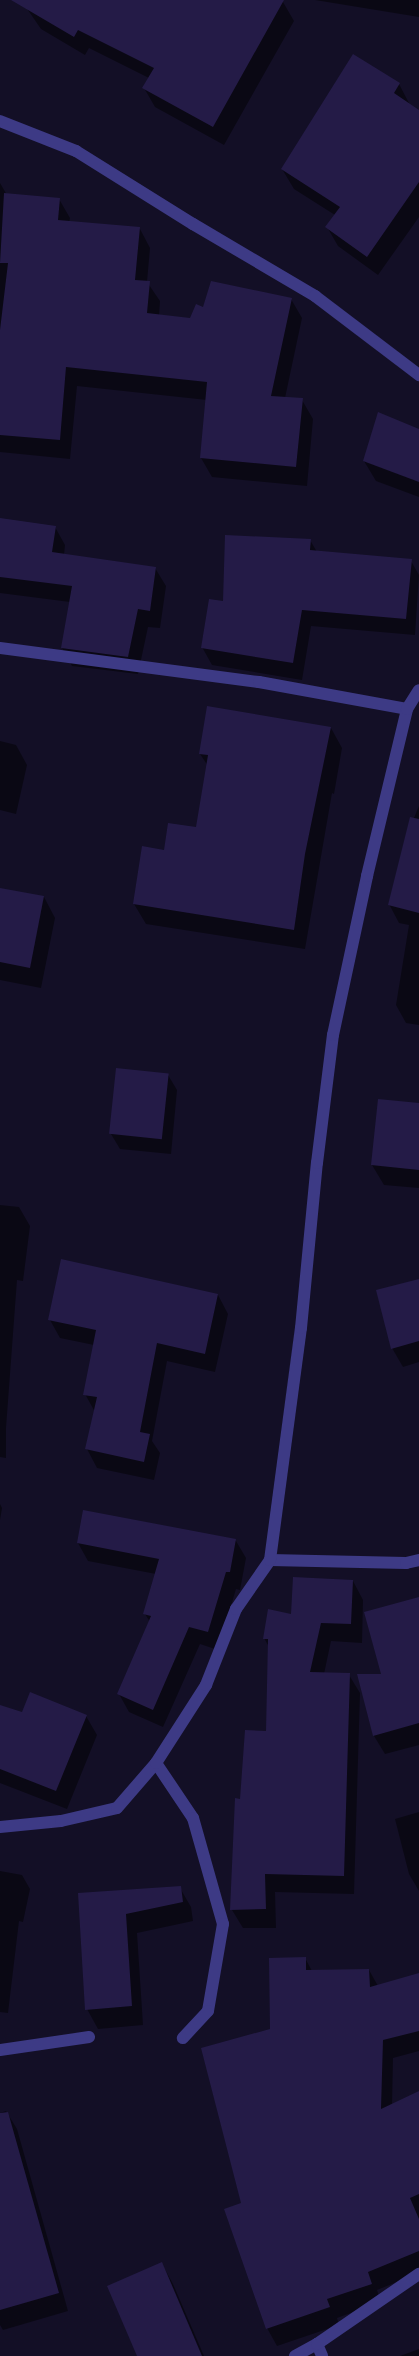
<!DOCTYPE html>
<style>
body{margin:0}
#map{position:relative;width:419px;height:2356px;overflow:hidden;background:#130f26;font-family:Rubik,sans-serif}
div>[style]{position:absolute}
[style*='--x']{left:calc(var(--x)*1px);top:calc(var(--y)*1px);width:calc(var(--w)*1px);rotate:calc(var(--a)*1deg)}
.shadow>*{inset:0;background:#0007}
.building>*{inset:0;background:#241b47;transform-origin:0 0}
.street>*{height:12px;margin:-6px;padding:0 6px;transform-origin:6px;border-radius:6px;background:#3d3a85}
span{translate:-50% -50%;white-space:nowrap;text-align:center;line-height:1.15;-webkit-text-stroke:4.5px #130f26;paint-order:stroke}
</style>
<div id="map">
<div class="shadow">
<div style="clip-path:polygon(21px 0,279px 0,283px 2px,294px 21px,224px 145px,155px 107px,144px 88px,149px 78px,89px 48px,85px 55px,41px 29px)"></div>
<div style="clip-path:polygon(315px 0,419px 0,419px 17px)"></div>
<div style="clip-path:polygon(354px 56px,399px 84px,410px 105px,419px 112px,419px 217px,378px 275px,338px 246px,327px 227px,335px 215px,294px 189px,282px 169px)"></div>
<div style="clip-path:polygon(0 183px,7px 195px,59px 199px,70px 218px,69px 223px,140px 229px,150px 248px,147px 282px,160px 301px,159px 316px,191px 319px,204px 309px,291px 299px,302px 318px,285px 398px,302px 400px,313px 419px,307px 486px,212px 477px,201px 458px,207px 400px,77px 386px,70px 459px,0 452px)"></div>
<div style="clip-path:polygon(419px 430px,419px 497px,376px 481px,364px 461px)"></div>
<div style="clip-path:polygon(0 519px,55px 527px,65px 545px,64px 555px,155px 568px,166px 586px,160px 628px,148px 627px,138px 674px,72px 666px,62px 648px,70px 602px,0 593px)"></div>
<div style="clip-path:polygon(310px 540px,317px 552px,411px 561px,419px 575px,415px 635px,311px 626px,302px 680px,212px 665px,202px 647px,224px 603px)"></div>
<div style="clip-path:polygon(331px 728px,342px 748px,334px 794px,332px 793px,305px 949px,146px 924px,134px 904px,165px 851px,197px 829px,208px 766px,200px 754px)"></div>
<div style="clip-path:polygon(0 741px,16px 745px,27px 765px,16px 814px,0 810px)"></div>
<div style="clip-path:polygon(419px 806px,419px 1025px,406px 1023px,396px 1005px,409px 925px,399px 923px,389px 904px,406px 837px)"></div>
<div style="clip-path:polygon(0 889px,44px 897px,55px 918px,41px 988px,0 980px)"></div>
<div style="clip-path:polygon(168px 1075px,177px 1090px,171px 1154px,120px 1149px,111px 1134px)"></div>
<div style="clip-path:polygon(419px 1104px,419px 1188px,384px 1185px,372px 1165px)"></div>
<div style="clip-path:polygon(0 1205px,19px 1207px,30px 1226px,23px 1281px,17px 1280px,6px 1428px,6px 1458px,0 1457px)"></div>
<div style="clip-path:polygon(419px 1280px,419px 1362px,403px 1367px,392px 1348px)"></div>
<div style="clip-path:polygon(218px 1295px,228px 1314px,215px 1372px,167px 1361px,152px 1441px,160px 1453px,154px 1480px,97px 1468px,87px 1449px,95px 1412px,85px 1394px,94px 1345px,60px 1338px,50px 1320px)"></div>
<div style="clip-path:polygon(0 1504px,2px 1508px,0 1520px)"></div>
<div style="clip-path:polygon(236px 1541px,246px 1558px,240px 1590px,236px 1589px,218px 1650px,200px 1644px,163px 1727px,129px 1712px,119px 1694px,150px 1622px,145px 1614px,156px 1574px,88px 1561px,78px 1543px)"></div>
<div style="clip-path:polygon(353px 1581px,363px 1600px,362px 1643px,331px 1641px,324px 1674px,349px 1675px,360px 1693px,354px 1894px,275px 1892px,276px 1928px,243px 1928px,232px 1910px,241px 1800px,267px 1733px,269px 1647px,264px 1638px,293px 1615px)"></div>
<div style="clip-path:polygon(419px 1599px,419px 1745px,385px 1754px,374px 1736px,382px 1676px)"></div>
<div style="clip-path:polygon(0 1707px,22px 1713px,86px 1716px,97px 1735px,67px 1809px,0 1783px)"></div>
<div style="clip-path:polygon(419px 1812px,419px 1891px,409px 1874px,395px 1819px)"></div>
<div style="clip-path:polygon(0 1871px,22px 1875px,30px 1889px,23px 1922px,19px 1921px,8px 2013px,0 2012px)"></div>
<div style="clip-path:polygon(180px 1888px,191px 1907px,193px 1921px,137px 1933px,143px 2025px,98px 2029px,87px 2009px,79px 1894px)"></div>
<div style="clip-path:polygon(305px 1958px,312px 1971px,369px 1970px,378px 1986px,419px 1975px,419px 2051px,393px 2058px,392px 2106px,419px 2093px,419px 2273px,377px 2290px,381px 2302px,337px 2318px,339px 2325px,277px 2346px,267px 2328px,242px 2204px,271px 2030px)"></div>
<div style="clip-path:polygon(6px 2111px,17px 2129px,68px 2311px,3px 2330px,0 2325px,0 2113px)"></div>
<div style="clip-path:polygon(162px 2264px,173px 2284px,204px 2356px,138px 2356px)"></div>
<div style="clip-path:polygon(419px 2349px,419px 2356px,400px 2356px)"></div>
</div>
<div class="building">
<div style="clip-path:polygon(11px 0,284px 0,213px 127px,142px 88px,154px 68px,78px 30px,74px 37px)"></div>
<div style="clip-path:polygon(353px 54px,400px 83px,394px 93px,419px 110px,419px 182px,367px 257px,325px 227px,340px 207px,281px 169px)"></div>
<div style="clip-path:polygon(4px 193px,60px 198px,58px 220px,140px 227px,135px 280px,150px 281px,147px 313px,190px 318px,196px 304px,203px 307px,211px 281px,292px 298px,271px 396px,303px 398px,296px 467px,200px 458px,207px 382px,66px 367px,60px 440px,0 435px,0 330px,8px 263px,0 263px)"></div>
<div style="clip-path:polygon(378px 412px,419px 429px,419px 482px,363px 461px)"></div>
<div style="clip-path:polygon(0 518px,56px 526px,52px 552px,156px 567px,150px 611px,138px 609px,128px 657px,61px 648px,72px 586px,0 577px)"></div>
<div style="clip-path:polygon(225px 535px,311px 539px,310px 550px,412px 559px,406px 619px,302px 610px,293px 663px,201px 648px,209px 599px,223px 601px)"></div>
<div style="clip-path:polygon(207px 706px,331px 727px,305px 854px,294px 930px,133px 904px,142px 846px,164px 850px,168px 823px,196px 827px,208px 755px,199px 754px)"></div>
<div style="clip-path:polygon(410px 817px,419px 819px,419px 913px,388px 905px)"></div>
<div style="clip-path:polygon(0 888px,44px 896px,30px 968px,0 962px)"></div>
<div style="left:116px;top:1068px;width:53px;height:66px;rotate:6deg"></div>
<div style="clip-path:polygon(378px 1099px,419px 1103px,419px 1170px,371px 1165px)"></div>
<div style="clip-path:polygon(61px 1259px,218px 1294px,205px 1354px,157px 1343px,140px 1432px,150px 1434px,144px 1462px,85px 1449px,97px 1397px,83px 1395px,96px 1330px,48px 1320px)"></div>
<div style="clip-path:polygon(419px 1279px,419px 1341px,391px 1349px,376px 1290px)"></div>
<div style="clip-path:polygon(83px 1510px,236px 1539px,230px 1572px,226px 1572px,208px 1632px,189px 1627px,153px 1710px,117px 1694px,151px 1616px,143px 1614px,159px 1559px,77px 1543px)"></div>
<div style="clip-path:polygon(293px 1577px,353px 1580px,351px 1624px,321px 1623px,310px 1672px,350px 1673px,344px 1876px,265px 1874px,266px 1909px,230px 1910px,235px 1798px,240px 1799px,245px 1730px,266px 1731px,268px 1639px,263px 1639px,268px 1609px,291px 1614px)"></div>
<div style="clip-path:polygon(419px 1597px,419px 1723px,373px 1736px,357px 1674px,381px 1674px,364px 1612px)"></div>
<div style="clip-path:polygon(30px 1692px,87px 1715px,56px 1791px,0 1769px,0 1705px,22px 1712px)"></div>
<div style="clip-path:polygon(181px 1886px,183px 1902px,126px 1914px,132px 2006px,85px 2010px,78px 1893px)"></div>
<div style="clip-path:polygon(306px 1957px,306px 1970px,369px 1969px,370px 1987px,419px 1973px,419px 2031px,383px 2040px,381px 2109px,419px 2091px,419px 2194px,410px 2198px,419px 2219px,419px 2251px,368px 2272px,372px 2284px,327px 2299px,330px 2307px,266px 2329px,224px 2209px,241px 2203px,201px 2048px,270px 2029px,269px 1958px)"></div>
<div style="clip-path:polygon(8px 2112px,59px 2293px,0 2310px,0 2113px)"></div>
<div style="clip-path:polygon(162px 2262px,202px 2356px,137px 2356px,107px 2286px)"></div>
</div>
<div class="street">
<div style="--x:0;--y:121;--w:82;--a:21.5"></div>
<div style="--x:76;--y:151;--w:138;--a:32"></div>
<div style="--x:193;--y:224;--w:142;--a:30.5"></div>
<div style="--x:315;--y:296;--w:131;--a:37.2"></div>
<div style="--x:0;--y:648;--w:261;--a:7.5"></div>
<div style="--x:259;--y:682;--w:150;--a:10.3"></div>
<div style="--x:270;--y:1560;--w:136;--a:1.3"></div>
<div style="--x:406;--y:1563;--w:13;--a:-13"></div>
<div style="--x:156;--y:1763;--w:66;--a:56.1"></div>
<div style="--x:193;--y:1818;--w:110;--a:74.2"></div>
<div style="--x:223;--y:1924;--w:88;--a:99.8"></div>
<div style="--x:208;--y:2011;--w:37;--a:133"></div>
<div style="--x:0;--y:1827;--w:61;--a:-5.6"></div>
<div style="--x:61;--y:1821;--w:57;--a:-13.1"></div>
<div style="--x:117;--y:1808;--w:60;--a:-49.1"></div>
<div style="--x:156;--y:1763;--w:93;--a:-57.3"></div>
<div style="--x:206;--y:1685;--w:82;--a:-68.5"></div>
<div style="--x:236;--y:1609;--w:60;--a:-55.2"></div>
<div style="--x:270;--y:1560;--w:234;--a:-82.4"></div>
<div style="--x:301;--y:1328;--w:166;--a:-84.5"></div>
<div style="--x:317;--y:1163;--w:129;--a:-82.9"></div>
<div style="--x:333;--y:1035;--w:163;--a:-77.9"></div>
<div style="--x:367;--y:876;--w:172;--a:-76.5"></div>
<div style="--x:407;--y:709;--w:22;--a:-58"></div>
<div style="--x:0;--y:2050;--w:90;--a:-8.3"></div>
<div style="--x:317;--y:2344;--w:13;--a:67"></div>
<div style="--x:295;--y:2356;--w:25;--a:-29"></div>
<div style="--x:317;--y:2344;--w:124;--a:-34.5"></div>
</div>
</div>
